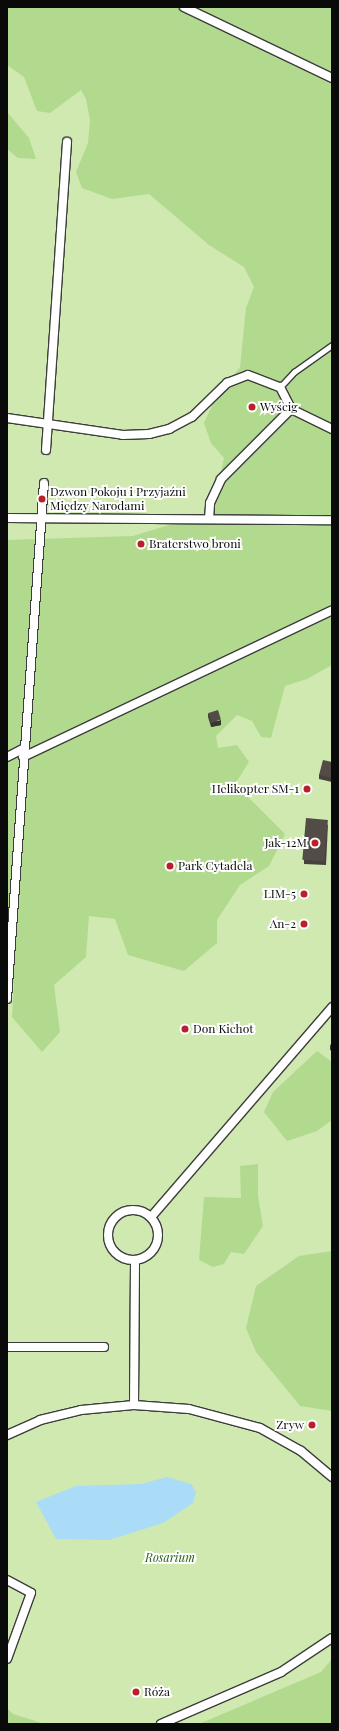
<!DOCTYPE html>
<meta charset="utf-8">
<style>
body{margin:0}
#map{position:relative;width:339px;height:1731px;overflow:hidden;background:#fffae6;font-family:"Playfair Display",serif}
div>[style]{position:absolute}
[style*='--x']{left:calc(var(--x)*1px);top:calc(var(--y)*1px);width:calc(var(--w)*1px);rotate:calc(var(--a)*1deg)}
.green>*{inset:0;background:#cfe9b0;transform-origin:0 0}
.forest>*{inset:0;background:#b2da8f}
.water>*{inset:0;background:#aadcf8}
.roads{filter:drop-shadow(1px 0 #3d3d3d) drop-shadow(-1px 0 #3d3d3d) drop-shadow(0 1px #3d3d3d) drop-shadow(0 -1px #3d3d3d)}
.service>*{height:5px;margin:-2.5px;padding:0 2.5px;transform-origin:2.5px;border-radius:2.5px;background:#fff}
.pedestrian>*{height:8px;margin:-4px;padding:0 4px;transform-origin:4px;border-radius:4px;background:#fff}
.pedestrian>.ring{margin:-4px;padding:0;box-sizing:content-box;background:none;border:8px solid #fff;border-radius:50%}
.wall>*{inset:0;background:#47403c}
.shaded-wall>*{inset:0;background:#393431}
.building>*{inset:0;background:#524b46;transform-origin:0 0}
.dots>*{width:11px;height:11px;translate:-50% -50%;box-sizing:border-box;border:2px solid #fff;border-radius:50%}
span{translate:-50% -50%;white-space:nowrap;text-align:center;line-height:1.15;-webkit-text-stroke:4px #fff;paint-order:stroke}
.poi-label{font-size:12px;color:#0a0a0a}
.left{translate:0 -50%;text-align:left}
.right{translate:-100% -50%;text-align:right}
.park-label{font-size:12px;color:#2a621a;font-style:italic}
.frame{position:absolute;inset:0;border:8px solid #0a0a0a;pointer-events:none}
</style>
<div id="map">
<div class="green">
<div style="left:7px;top:7px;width:325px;height:1717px"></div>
</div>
<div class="forest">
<div style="clip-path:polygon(7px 7px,332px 7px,332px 665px,307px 679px,285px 686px,271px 738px,261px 737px,252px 721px,237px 715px,216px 736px,218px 748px,237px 745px,249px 762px,235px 784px,285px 834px,269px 866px,240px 885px,217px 920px,217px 943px,184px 971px,128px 955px,115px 919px,89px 916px,86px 957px,54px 985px,60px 1032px,42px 1052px,12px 1017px,14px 984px,7px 978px,7px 540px,133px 536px,205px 514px,215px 501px,224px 458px,211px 443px,204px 423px,215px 399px,240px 367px,246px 308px,254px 287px,244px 267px,209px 245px,149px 194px,112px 199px,82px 188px,76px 172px,88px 143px,90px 120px,86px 99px,81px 90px,50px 113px,37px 111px,24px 77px,7px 65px)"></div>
<div style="clip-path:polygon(7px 112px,29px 138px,36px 159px,18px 158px,7px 149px)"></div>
<div style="clip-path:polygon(317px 1051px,332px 1062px,332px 1120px,317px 1131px,287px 1141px,264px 1112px,273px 1092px)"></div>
<div style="clip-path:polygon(258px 1164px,258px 1196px,263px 1226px,244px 1254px,231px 1252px,224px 1264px,213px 1267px,199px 1260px,204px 1197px,241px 1198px,240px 1166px)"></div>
<div style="clip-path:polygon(332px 1251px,332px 1411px,300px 1406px,256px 1352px,246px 1328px,256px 1286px,299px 1256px)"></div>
<div style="clip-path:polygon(332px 1659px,332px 1724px,199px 1724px,321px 1672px)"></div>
<div style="clip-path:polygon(7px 1708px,13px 1714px,45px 1724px,7px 1724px)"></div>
</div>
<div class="water">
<div style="clip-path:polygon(167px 1477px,191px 1484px,196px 1492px,193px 1503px,163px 1523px,109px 1540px,56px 1539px,36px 1502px,76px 1486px,141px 1484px)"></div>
</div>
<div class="roads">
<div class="service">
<div style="--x:280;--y:387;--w:21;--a:-47"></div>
<div style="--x:294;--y:372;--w:47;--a:-35.4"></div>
</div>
<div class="pedestrian">
<div style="--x:184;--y:7;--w:164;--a:25.6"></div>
<div style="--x:7;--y:418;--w:117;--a:8.3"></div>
<div style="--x:123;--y:435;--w:26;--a:-2"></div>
<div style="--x:149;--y:434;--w:21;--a:-14"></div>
<div style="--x:169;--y:429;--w:26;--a:-28"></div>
<div style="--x:192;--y:417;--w:49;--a:-44.2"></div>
<div style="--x:227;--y:383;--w:22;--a:-21"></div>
<div style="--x:248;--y:375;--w:34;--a:21"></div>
<div style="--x:280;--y:387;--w:25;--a:63"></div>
<div style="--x:291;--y:409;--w:46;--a:26"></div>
<div style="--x:46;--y:450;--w:309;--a:-86.1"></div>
<div style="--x:7;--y:518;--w:325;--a:0.4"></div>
<div style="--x:209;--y:519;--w:16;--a:-86"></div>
<div style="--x:210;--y:503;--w:26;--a:-65"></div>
<div style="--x:221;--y:479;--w:99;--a:-45"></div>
<div style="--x:7;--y:757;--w:18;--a:-27"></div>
<div style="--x:23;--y:757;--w:342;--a:-25.4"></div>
<div style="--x:7;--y:999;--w:517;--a:-85.9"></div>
<div class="ring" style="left:108px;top:1210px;width:42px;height:42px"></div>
<div style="--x:151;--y:1217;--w:277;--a:-49.2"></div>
<div style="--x:7;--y:1347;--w:97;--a:0"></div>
<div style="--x:134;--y:1405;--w:145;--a:-89.6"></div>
<div style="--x:7;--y:1435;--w:36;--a:-24"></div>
<div style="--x:40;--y:1420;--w:42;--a:-13.7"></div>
<div style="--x:81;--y:1410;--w:53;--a:-5.4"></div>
<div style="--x:134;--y:1405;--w:55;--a:4.2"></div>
<div style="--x:189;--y:1409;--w:73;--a:15"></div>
<div style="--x:260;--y:1428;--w:47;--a:29.3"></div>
<div style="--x:301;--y:1451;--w:40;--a:40"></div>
<div style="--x:7;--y:1580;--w:27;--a:28"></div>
<div style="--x:31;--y:1593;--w:70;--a:110"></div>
<div style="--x:161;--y:1724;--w:131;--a:-23.4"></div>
<div style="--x:281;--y:1672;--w:61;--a:-33.7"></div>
</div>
</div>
<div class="wall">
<div style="clip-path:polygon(208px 713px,221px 725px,211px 727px,208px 717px)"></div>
<div style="clip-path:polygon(332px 762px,332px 782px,319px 779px,319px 775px)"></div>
<div style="clip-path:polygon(328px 824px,326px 865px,304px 864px,304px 860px)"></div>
<div style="clip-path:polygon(332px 1042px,332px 1051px,330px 1050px,330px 1046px)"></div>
</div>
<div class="shaded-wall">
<div style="clip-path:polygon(221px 720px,221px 725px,211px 727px,211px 723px)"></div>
</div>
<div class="building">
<div style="left:218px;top:710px;width:10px;height:10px;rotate:73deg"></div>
<div style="clip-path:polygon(323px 760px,332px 762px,332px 778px,319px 775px)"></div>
<div style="left:306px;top:818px;width:22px;height:42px;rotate:5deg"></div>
<div style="clip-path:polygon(332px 1042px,332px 1047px,330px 1046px)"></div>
</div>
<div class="dots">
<div style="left:252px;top:407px;background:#bc1f29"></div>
<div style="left:42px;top:499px;background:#bc1f29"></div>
<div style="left:141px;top:544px;background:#bc1f29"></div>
<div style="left:307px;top:789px;background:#bc1f29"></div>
<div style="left:315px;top:843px;background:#bc1f29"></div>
<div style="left:170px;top:866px;background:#bc1f29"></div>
<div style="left:304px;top:894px;background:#bc1f29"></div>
<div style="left:304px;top:924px;background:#bc1f29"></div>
<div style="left:185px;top:1029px;background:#bc1f29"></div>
<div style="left:312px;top:1425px;background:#bc1f29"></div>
<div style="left:136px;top:1692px;background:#bc1f29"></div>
</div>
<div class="poi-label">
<span class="left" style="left:260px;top:407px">Wyścig</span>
<span class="left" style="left:50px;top:499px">Dzwon Pokoju i Przyjaźni<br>Między Narodami</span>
<span class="left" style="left:149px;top:544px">Braterstwo broni</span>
<span class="right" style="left:299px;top:789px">Helikopter SM-1</span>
<span class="right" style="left:307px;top:843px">Jak-12M</span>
<span class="left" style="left:178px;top:866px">Park Cytadela</span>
<span class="right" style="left:296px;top:894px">LIM-5</span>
<span class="right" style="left:296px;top:924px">An-2</span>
<span class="left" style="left:193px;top:1029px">Don Kichot</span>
<span class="right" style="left:304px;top:1425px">Zryw</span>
<span class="left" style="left:144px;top:1692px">Róża</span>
</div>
<div class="park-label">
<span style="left:170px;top:1558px">Rosarium</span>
</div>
<div class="frame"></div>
</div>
